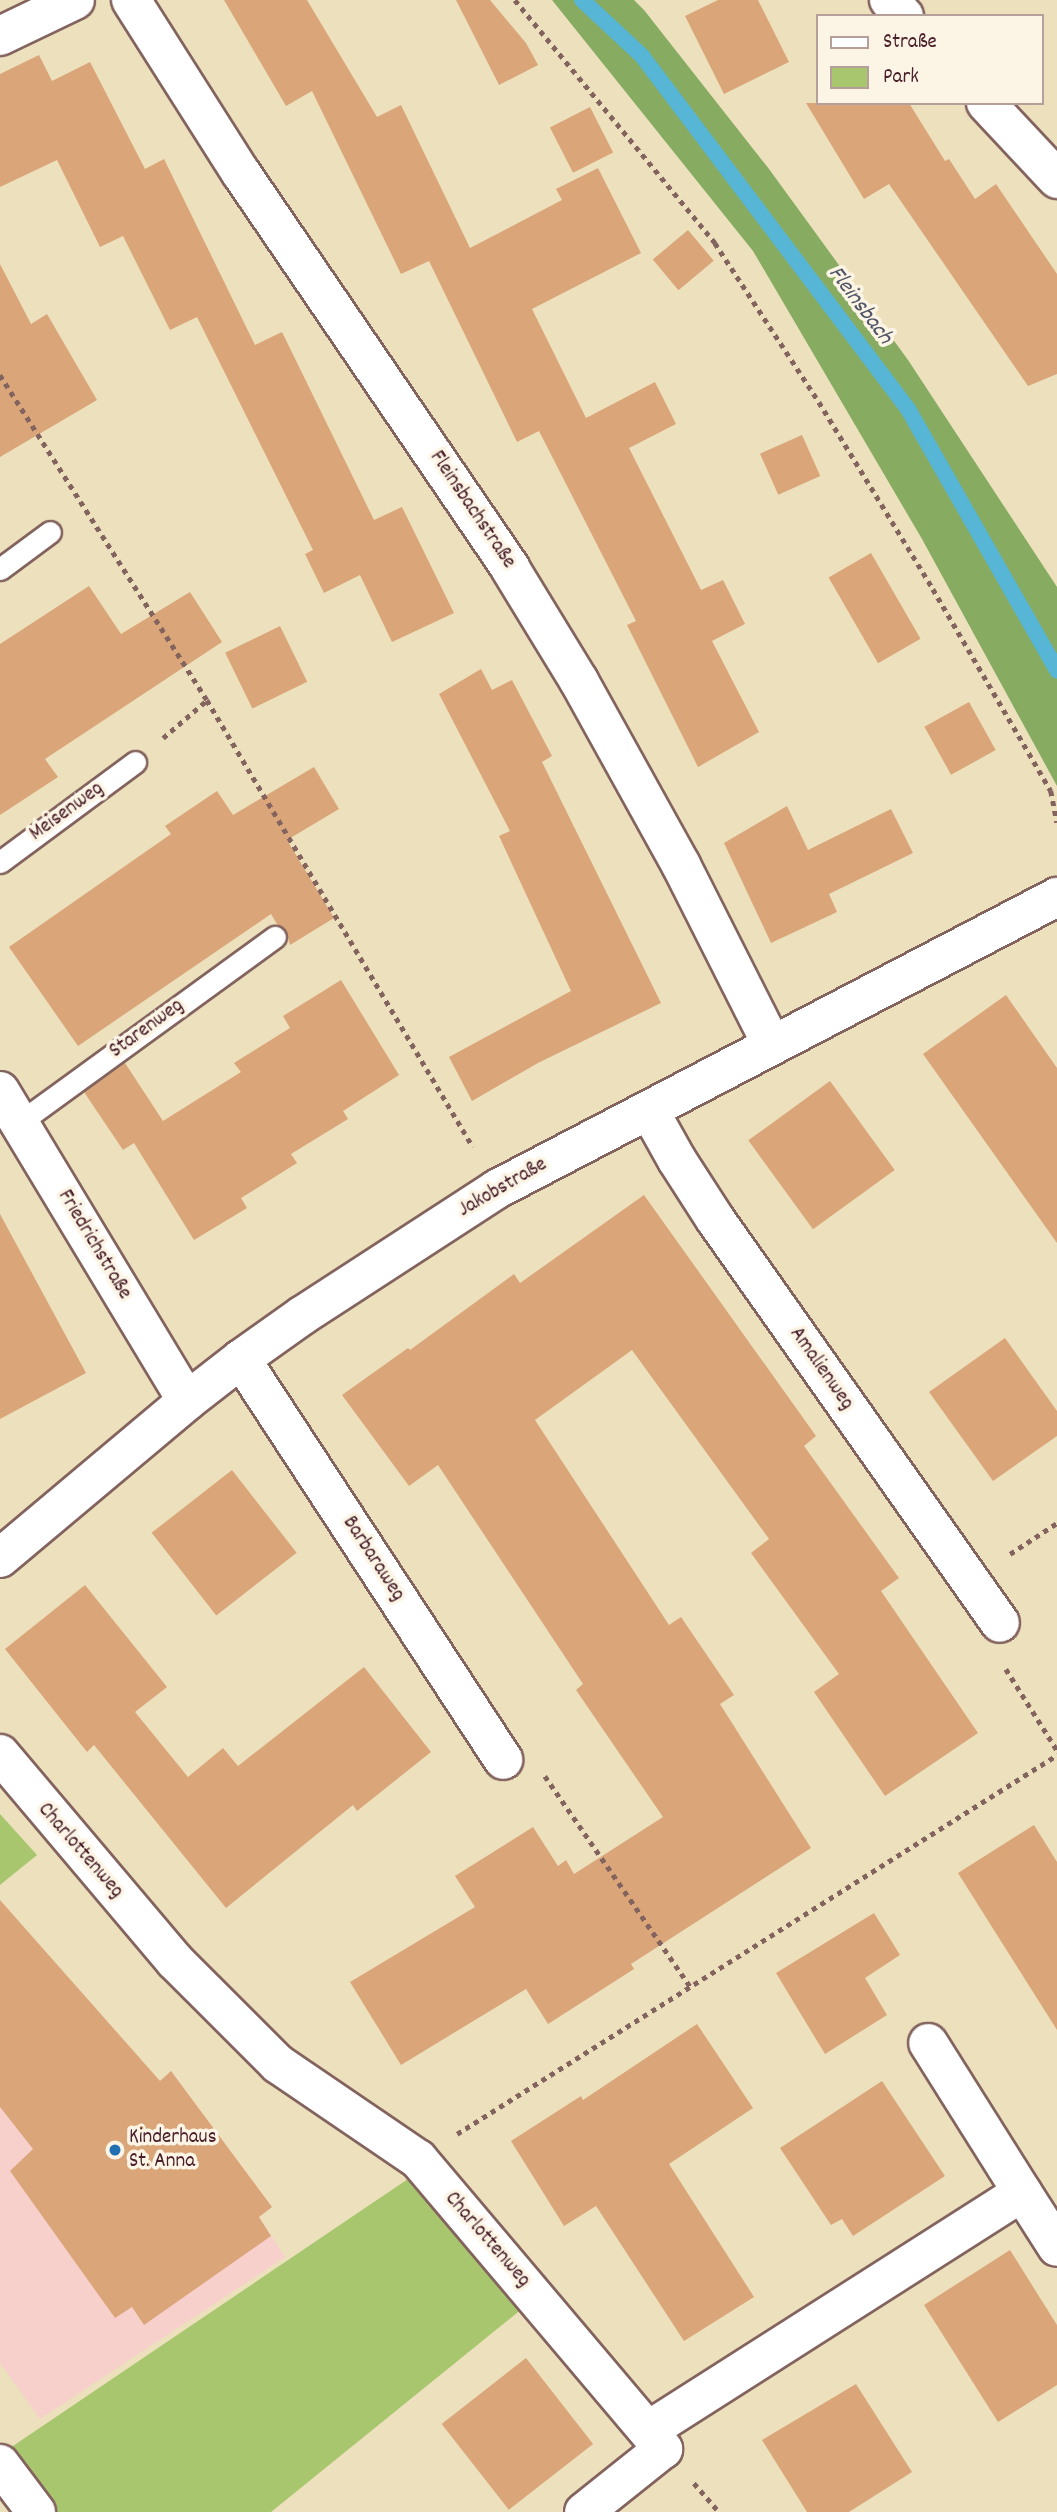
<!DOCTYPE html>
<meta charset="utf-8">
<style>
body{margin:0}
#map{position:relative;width:1057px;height:2512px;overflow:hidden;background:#ece0bd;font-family:Dekko,sans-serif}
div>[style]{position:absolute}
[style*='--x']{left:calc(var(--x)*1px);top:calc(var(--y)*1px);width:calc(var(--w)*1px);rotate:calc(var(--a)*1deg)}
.built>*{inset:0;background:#f7d0cb}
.green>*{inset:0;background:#a8c66e}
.forest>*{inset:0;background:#86ab61}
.stream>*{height:16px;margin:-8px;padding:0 8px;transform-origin:8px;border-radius:8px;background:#57b5d5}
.building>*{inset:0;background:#daa679;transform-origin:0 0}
.path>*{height:4.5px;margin-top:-2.25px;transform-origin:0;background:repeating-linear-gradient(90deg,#83635e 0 5px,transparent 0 10px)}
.roads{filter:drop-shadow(2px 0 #83635e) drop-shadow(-2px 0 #83635e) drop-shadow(0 2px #83635e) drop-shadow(0 -2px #83635e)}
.lane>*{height:21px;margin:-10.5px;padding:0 10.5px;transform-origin:10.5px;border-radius:10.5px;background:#fff}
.street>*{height:38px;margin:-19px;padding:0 19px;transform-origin:19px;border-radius:19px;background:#fff}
.secondary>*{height:38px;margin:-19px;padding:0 19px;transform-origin:19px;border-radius:19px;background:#fff}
.dots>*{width:19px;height:19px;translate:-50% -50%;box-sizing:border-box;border:4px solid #fcf5e5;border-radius:50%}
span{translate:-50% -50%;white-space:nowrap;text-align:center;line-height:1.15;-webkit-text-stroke:7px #fcf5e5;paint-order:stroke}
.street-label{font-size:21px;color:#4a1f2b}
.poi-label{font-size:21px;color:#4a1f2b}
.left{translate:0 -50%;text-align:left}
.water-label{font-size:23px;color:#4f5466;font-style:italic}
.legend{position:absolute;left:816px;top:14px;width:228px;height:91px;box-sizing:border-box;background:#fcf5e5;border:2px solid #b59f9b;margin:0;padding:9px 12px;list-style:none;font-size:21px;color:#4a1f2b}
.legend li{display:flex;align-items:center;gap:14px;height:35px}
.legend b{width:35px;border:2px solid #b59f9b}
</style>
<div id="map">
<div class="built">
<div style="clip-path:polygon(0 1901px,130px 2047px,120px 2059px,148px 2092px,171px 2071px,272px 2207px,259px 2217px,285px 2257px,40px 2419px,0 2363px)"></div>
</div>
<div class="green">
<div style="clip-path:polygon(0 1814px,37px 1855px,0 1885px)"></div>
<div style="clip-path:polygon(408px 2179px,523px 2308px,271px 2512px,54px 2512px,10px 2448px)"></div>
</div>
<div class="forest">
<div style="clip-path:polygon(552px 0,634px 0,644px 10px,769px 169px,908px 360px,1057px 587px,1057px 786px,922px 539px,753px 251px)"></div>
</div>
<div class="stream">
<div style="--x:582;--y:0;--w:82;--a:43"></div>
<div style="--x:642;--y:56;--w:442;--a:53"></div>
<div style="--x:908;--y:409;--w:301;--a:60.3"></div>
</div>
<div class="building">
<div style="clip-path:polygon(224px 0,307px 0,377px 117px,401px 105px,470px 248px,562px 200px,556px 189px,598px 168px,641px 253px,532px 309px,586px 418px,655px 382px,676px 424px,629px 448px,701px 590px,723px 580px,745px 624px,712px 641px,759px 732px,698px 767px,627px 625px,636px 621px,539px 431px,517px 442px,429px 261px,401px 274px,312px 91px,286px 106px)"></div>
<div style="clip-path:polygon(456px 0,490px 0,526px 43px,538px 65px,499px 85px)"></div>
<div style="clip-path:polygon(718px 0,758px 0,789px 62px,724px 94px,685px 16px)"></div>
<div style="clip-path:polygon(39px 55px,52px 81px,90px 62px,145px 169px,164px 159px,255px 345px,282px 332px,374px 520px,402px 507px,454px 613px,392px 642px,360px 575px,324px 593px,305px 554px,313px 550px,197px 317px,170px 330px,123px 236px,100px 247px,57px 160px,0 187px,0 74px)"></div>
<div style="clip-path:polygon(806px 103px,909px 103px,945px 161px,949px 159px,975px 199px,996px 184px,1057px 274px,1057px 374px,1028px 386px,889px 184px,864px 199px)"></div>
<div style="left:590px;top:107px;width:51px;height:45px;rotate:63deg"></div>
<div style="left:688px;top:230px;width:40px;height:46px;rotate:50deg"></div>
<div style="clip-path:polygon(0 264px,31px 324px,47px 314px,97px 400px,0 457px)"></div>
<div style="left:802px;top:435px;width:45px;height:46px;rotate:66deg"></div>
<div style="left:871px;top:553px;width:99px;height:49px;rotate:60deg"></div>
<div style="clip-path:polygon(89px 586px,121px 634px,190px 592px,222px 642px,45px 759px,58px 777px,0 815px,0 644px)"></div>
<div style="left:280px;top:626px;width:62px;height:61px;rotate:64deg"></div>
<div style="clip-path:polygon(481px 669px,492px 690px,512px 680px,552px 756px,542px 762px,661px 1003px,538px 1063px,472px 1101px,449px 1057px,571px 991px,499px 836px,510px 831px,439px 694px)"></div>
<div style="left:969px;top:702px;width:55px;height:51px;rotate:61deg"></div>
<div style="clip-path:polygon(314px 767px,339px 809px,287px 840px,334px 918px,290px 945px,286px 930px,277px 924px,271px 914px,78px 1046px,9px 947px,171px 834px,165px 826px,217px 791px,233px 815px)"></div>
<div style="clip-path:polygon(787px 806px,808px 850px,891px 809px,913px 853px,829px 894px,837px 912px,771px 943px,724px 843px)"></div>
<div style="clip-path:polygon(341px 980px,399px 1075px,343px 1111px,348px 1119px,291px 1154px,297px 1163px,241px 1198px,247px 1208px,194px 1240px,134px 1143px,123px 1150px,84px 1092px,125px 1063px,163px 1121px,241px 1072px,234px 1063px,290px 1028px,283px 1016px)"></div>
<div style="clip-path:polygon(1006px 995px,1057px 1068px,1057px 1243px,923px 1054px)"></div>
<div style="left:830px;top:1081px;width:110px;height:101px;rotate:54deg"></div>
<div style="clip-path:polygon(644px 1195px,816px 1436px,804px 1446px,899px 1578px,881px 1591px,978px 1733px,885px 1796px,814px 1692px,839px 1674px,751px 1553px,769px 1539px,632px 1350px,535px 1420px,669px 1625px,681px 1617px,734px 1695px,720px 1704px,811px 1848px,631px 1964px,634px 1969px,548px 2024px,526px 1989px,401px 2065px,350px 1982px,475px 1907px,455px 1876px,533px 1827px,558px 1866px,566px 1860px,574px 1874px,663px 1817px,576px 1690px,583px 1684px,438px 1465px,409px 1486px,342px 1395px,408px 1348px,410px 1350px,514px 1274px,520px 1283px)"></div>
<div style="clip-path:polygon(0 1214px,86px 1373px,0 1419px)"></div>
<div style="clip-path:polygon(1005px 1338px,1057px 1411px,1057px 1436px,993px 1481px,929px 1392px)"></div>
<div style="left:232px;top:1470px;width:105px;height:102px;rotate:52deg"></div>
<div style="clip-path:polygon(85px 1585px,167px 1687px,135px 1712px,188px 1777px,223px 1748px,238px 1766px,364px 1667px,431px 1752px,357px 1811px,353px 1805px,226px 1908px,94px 1745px,87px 1752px,5px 1649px)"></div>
<div style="clip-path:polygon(1034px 1825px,1057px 1862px,1057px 2030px,958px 1873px)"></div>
<div style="clip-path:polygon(0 1900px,160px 2081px,171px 2071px,272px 2207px,259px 2217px,271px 2236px,144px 2325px,132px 2307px,115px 2318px,10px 2171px,33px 2149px,0 2107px)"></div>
<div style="clip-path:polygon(874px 1913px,900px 1955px,865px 1978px,887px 2015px,825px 2054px,776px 1973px)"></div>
<div style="clip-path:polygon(697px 2024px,753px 2108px,669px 2164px,754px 2297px,684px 2341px,596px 2206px,564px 2226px,511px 2141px,581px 2096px,583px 2100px)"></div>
<div style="clip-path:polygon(882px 2081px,945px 2176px,853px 2236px,842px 2219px,831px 2225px,780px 2148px)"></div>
<div style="clip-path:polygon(1010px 2250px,1057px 2325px,1057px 2385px,998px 2422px,924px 2305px)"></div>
<div style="left:526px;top:2358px;width:109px;height:107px;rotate:52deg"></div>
<div style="clip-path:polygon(856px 2384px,912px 2472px,849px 2512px,807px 2512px,762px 2440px)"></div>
</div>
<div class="path">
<div style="--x:515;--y:0;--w:315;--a:50.5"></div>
<div style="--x:715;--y:243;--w:190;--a:56.8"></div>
<div style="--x:819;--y:402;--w:219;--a:58.6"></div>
<div style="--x:933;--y:589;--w:234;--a:59.7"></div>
<div style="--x:1051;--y:791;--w:32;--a:79"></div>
<div style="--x:0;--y:375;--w:385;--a:57.5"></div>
<div style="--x:207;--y:700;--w:520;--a:59.24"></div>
<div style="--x:163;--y:738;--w:58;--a:-40.8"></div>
<div style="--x:1010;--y:1554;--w:56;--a:-33.4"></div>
<div style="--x:1006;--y:1669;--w:96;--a:57.8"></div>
<div style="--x:545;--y:1776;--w:257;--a:55.4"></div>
<div style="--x:457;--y:2134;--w:710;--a:-32.28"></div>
<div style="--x:694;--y:2483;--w:38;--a:49"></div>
</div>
<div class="roads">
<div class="lane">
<div style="--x:0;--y:569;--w:62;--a:-36.5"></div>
<div style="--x:0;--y:862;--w:168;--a:-36.5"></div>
<div style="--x:20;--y:1122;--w:315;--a:-36"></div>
</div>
<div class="street">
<div style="--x:131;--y:0;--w:205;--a:57.6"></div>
<div style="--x:241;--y:173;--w:478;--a:55.7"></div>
<div style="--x:510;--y:568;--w:132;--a:58.6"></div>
<div style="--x:579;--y:681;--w:210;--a:61"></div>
<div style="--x:681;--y:865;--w:202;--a:63.2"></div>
<div style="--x:0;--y:36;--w:83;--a:-25.6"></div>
<div style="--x:0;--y:1091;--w:362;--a:58.9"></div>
<div style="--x:649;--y:1110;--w:57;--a:60.8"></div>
<div style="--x:677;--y:1160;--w:70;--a:57.2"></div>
<div style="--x:715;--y:1219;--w:494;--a:54.8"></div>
<div style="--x:241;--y:1359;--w:479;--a:56.8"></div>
<div style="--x:0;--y:1558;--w:244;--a:-40"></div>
<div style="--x:187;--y:1401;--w:68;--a:-37.9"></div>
<div style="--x:241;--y:1359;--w:76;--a:-35.4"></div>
<div style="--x:303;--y:1315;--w:231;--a:-33"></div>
<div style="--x:497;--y:1189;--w:632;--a:-27.54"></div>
<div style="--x:0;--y:1754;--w:271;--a:49.8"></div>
<div style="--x:175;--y:1961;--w:146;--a:45"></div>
<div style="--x:278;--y:2064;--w:169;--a:34.2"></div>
<div style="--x:418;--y:2159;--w:380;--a:49.8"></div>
<div style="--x:663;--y:2449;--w:101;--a:141.4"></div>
<div style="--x:1022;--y:2192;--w:65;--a:57.5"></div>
<div style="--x:649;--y:2430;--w:442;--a:-32.5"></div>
<div style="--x:1022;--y:2192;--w:176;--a:-122.2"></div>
<div style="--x:0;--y:2464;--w:60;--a:53.1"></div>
</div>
<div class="secondary">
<div style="--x:889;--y:0;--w:22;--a:47"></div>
<div style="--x:986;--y:103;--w:104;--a:46.9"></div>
</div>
</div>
<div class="dots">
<div style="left:115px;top:2150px;background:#1f6fb2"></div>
</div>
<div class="street-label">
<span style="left:472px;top:510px;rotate:56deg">Fleinsbachstraße</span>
<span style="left:67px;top:812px;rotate:-36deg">Meisenweg</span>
<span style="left:147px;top:1029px;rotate:-36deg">Starenweg</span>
<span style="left:503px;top:1188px;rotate:-30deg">Jakobstraße</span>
<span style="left:94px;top:1245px;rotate:59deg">Friedrichstraße</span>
<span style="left:821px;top:1369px;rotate:55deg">Amalienweg</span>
<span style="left:373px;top:1559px;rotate:57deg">Barbaraweg</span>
<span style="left:80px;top:1851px;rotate:49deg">Charlottenweg</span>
<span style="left:487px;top:2240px;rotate:49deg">Charlottenweg</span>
</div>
<div class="poi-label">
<span class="left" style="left:129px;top:2150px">Kinderhaus<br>St. Anna</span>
</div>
<div class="water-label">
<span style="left:859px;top:306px;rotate:53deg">Fleinsbach</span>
</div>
<ul class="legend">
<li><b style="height:9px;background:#fff"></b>Straße</li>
<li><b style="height:19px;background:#a8c66e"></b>Park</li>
</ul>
</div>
